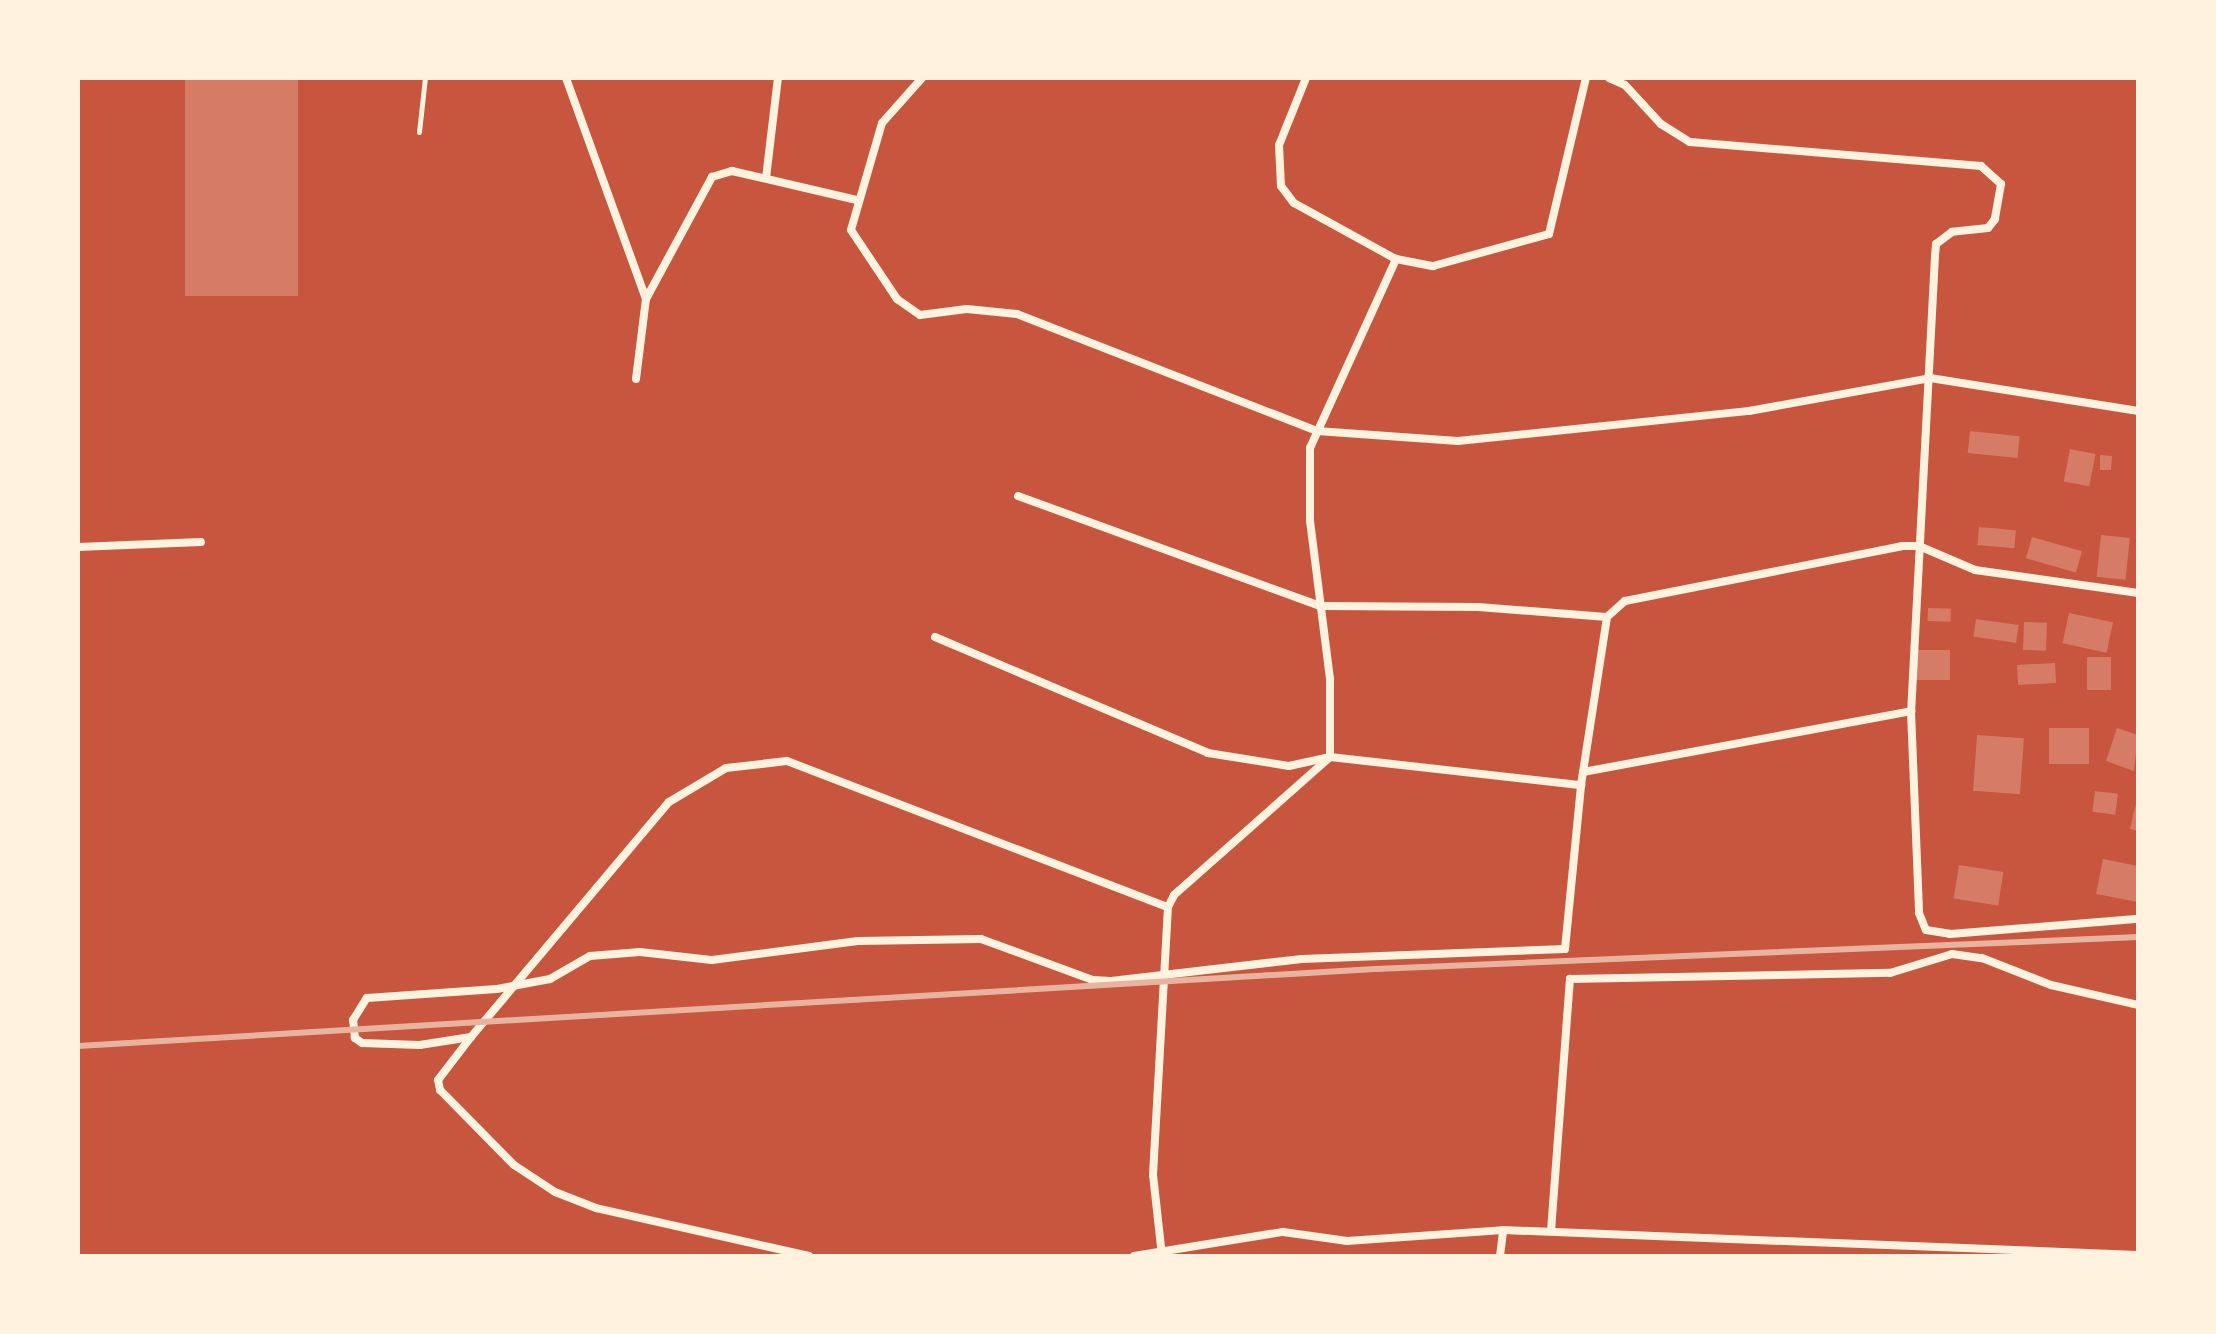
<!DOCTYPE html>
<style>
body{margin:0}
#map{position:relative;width:2216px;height:1334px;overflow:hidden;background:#c8553d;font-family:"Exo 2",sans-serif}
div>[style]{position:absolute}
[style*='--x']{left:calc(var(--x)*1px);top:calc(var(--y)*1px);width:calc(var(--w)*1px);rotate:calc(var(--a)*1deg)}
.building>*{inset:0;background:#d67c66;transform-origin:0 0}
.service>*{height:5px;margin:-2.5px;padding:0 2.5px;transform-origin:2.5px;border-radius:2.5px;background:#fff3e0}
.minor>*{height:8px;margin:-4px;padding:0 4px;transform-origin:4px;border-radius:4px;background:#fff3e0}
.rail>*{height:6px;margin:-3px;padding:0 3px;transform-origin:3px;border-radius:3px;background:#e9b49f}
span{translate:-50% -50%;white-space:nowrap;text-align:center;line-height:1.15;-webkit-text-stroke:6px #fff3e0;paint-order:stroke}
.frame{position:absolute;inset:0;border:80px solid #fff3e0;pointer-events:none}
</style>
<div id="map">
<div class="building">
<div style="left:185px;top:78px;width:113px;height:218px"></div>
<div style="left:1970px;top:431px;width:50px;height:22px;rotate:6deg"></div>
<div style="left:2070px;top:449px;width:26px;height:33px;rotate:11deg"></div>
<div style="clip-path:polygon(2100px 455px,2112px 456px,2111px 470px,2100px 470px)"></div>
<div style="left:1979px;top:527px;width:37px;height:18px;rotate:5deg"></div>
<div style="left:2101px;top:535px;width:29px;height:42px;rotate:6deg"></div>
<div style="left:2032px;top:537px;width:52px;height:22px;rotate:16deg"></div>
<div style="left:1928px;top:608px;width:23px;height:13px;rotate:2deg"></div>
<div style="left:2069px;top:613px;width:45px;height:31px;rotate:12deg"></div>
<div style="left:1976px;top:619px;width:43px;height:18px;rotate:8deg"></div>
<div style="left:2024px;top:622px;width:23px;height:28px;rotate:2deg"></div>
<div style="left:1917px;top:650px;width:33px;height:30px"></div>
<div style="left:2087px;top:657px;width:24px;height:33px"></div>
<div style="left:2055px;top:663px;width:20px;height:38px;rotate:87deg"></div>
<div style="left:2049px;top:728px;width:40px;height:36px"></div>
<div style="clip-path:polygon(2117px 728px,2138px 735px,2134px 771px,2106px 761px)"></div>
<div style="left:1977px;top:735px;width:47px;height:56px;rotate:4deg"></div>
<div style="left:2095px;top:791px;width:23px;height:21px;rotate:7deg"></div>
<div style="clip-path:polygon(2138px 795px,2138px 831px,2130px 829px)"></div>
<div style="clip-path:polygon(2103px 859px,2138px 866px,2138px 902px,2096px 894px)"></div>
<div style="left:1959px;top:865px;width:45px;height:34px;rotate:9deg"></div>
</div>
<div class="service">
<div style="--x:419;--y:132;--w:54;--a:-83.7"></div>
</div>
<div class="minor">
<div style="--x:566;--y:78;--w:235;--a:70.1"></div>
<div style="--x:922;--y:78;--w:60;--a:131.6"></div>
<div style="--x:882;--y:123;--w:111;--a:106.2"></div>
<div style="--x:851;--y:230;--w:83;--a:56.3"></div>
<div style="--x:897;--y:299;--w:28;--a:35"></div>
<div style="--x:920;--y:315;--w:47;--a:-7.3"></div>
<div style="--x:967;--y:309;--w:50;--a:5.7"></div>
<div style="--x:1017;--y:314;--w:322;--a:21.3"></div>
<div style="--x:1317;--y:431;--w:141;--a:4.1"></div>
<div style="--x:1458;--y:441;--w:293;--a:-5.9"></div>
<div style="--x:1749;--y:411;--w:184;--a:-10.3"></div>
<div style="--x:1930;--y:378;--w:211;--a:9"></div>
<div style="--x:1306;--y:78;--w:72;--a:111.9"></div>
<div style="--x:1279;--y:145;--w:41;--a:87.2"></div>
<div style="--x:1281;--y:186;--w:21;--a:53"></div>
<div style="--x:1294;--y:203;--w:116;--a:28.8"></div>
<div style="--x:1609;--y:78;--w:17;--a:24"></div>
<div style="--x:1625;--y:85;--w:53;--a:47.3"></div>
<div style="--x:1661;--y:124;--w:34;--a:32"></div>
<div style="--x:1690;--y:142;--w:292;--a:4.7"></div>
<div style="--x:1981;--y:166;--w:27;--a:42"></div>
<div style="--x:2001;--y:184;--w:36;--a:100"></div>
<div style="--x:1995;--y:219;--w:11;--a:128"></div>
<div style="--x:1988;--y:228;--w:36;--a:174"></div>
<div style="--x:1952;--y:232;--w:20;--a:143"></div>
<div style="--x:1936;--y:244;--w:12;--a:95"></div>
<div style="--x:1935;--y:256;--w:456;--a:93"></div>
<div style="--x:1911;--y:711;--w:202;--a:87.7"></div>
<div style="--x:1919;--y:913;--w:18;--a:68"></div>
<div style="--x:1926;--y:930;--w:24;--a:9"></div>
<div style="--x:1950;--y:934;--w:189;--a:-4.6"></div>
<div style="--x:766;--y:178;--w:101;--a:-83.2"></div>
<div style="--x:636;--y:379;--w:81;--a:-82.9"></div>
<div style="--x:646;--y:299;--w:139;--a:-61.6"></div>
<div style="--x:712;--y:177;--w:21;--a:-17"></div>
<div style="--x:732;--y:171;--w:128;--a:13.1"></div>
<div style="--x:1018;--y:496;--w:322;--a:20"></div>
<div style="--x:1321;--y:606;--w:157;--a:0.4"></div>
<div style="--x:1478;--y:607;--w:129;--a:4.4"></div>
<div style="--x:78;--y:547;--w:123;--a:-2.3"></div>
<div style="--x:935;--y:637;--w:297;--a:23"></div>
<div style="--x:1208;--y:753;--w:82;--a:9.1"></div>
<div style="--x:1289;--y:766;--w:42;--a:-12.4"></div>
<div style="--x:1330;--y:757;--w:253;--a:6.4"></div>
<div style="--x:1583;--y:772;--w:334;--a:-10.5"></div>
<div style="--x:471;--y:1037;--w:52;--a:171.1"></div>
<div style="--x:420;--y:1045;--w:58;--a:-178"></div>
<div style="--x:362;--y:1043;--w:9;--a:-144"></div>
<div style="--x:355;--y:1038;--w:18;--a:-96"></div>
<div style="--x:353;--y:1020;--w:26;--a:-58"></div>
<div style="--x:367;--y:998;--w:130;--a:-4"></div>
<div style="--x:497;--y:989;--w:54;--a:-10.7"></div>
<div style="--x:550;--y:979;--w:46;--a:-29.9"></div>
<div style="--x:590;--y:956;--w:50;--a:-4.6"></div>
<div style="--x:640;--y:952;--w:72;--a:6.3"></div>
<div style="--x:712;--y:960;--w:147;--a:-7.4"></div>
<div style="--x:858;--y:941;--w:123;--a:-0.9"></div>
<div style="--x:981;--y:939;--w:119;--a:20.1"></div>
<div style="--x:1093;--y:980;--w:18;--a:3"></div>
<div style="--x:1111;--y:981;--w:192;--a:-6.6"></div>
<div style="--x:1302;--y:959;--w:263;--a:-2.2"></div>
<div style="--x:1565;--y:949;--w:165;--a:-84.4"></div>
<div style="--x:1581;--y:785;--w:170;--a:-81.2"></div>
<div style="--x:1607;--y:617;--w:24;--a:-42"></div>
<div style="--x:1625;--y:601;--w:282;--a:-11.2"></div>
<div style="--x:1902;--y:546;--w:17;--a:0"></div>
<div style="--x:1919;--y:546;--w:61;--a:23.2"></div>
<div style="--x:1975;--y:570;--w:165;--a:8"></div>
<div style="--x:1551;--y:1231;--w:253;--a:-85.7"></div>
<div style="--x:1570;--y:979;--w:320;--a:-1.1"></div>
<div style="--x:1890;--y:973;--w:65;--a:-17"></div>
<div style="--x:1952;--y:954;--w:30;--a:8"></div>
<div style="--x:1982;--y:958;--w:74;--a:21.4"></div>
<div style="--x:2051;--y:985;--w:89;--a:12.9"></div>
<div style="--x:809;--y:1256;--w:218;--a:-167.3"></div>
<div style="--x:596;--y:1208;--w:44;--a:-158.7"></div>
<div style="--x:555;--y:1192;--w:49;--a:-146.6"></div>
<div style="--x:514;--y:1165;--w:105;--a:-134.6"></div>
<div style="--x:440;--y:1090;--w:10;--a:-101"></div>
<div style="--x:438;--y:1080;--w:54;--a:-52.5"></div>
<div style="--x:471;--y:1037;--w:307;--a:-49.9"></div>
<div style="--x:669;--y:802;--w:66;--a:-30.8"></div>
<div style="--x:726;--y:768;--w:61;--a:-6.5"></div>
<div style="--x:787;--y:761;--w:408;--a:21"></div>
<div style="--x:1134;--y:1256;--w:151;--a:-9.2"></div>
<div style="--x:1283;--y:1232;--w:65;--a:8"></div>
<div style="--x:1347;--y:1241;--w:156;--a:-4"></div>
<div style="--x:1503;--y:1230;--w:635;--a:2.25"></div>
<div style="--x:1162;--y:1256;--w:81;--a:-96.3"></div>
<div style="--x:1153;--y:1175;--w:268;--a:-86.8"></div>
<div style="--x:1168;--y:907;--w:13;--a:-63"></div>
<div style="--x:1174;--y:895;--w:208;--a:-41.5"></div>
<div style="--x:1330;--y:757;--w:78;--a:-90"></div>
<div style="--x:1330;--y:679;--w:159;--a:-97.2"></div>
<div style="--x:1310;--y:521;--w:73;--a:-90"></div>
<div style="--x:1310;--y:448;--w:208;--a:-65.5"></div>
<div style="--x:1396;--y:259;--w:38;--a:11"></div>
<div style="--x:1433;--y:266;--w:120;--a:-15.4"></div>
<div style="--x:1549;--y:234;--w:160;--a:-76.7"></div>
<div style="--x:1500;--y:1256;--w:26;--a:-83"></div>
</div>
<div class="rail">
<div style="--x:78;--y:1046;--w:1299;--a:-3.4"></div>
<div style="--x:1375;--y:969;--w:764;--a:-2.4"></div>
</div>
<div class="frame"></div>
</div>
